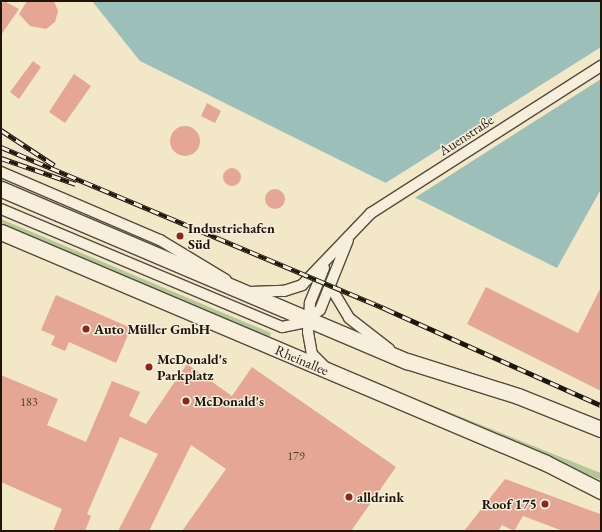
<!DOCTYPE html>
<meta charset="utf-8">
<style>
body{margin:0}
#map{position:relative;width:602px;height:532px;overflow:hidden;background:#f2e7c7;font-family:"EB Garamond",serif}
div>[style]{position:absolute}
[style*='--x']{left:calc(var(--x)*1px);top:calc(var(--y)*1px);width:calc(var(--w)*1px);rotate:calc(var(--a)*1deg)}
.green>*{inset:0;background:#b5c799}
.water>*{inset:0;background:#9cbfba}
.pier>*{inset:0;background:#f2e7c7}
.building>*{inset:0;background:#e5a794}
.round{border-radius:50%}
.roads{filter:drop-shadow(1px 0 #544a3a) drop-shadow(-1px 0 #544a3a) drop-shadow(0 1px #544a3a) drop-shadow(0 -1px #544a3a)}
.minor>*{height:10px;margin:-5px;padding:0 5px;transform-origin:5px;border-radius:5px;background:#f7efdb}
.secondary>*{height:15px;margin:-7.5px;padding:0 7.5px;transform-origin:7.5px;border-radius:7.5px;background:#f7efdb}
.rail>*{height:4.5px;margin-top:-2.25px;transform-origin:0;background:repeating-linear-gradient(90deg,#f7efdb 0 9px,#1f150b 0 18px);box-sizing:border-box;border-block:1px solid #1f150b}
.dots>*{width:11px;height:11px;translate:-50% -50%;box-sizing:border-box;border:2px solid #f7efdb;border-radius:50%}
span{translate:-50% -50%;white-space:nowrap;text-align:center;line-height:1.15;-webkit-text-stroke:3px #f7efdb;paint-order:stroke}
.number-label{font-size:12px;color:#503a2d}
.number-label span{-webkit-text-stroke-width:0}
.street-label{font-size:14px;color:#1f150b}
.poi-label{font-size:14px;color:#1f150b;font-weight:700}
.left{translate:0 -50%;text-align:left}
.right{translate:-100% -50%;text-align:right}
.frame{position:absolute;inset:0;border:2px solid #1f150b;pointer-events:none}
</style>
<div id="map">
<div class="green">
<div style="clip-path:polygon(1px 219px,271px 333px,269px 338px,1px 224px)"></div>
<div style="clip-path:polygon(386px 391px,424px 402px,593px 470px,601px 473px,601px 480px)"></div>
</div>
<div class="water">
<div style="clip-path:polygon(92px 1px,601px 1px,601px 189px,557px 268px,140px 61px)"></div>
</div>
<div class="pier">
<div style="clip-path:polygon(601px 47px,601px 79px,413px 199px,384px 184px)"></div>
</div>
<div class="building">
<div style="clip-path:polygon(4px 1px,19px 9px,1px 35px,1px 6px)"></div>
<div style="clip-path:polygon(27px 1px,54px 1px,58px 11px,55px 22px,46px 29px,30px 26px,19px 14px)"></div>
<div style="clip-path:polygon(33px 61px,41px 67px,19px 99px,10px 92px)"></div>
<div style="clip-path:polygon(74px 74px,91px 86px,65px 123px,49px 112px)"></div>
<div style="clip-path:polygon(207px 103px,221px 111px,215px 123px,201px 116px)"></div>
<div class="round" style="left:170px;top:126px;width:30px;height:30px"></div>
<div class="round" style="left:223px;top:168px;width:18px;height:18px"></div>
<div class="round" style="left:265px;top:189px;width:20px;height:20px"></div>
<div style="clip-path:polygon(486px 287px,578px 333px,601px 287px,601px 391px,467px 324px)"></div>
<div style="clip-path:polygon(56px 295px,131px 328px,116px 363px,69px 342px,65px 351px,51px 345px,55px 336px,41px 330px)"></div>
<div style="clip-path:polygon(187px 364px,232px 396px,252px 367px,396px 467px,351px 531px,182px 531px,226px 469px,191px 445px,149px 531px,118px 531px,158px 454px,120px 437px,87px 514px,91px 516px,85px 531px,53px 531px,62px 509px,1px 482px,1px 375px,58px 399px,47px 425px,86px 442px,112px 381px,140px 392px,129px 416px,146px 424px)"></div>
<div style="clip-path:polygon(505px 479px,600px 514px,601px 531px,563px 531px,523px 516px,514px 531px,502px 525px,498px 531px,464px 531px)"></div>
</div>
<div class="roads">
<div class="minor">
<div style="--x:1;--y:172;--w:173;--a:23.2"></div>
<div style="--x:160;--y:240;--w:77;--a:31.2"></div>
<div style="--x:1;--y:209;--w:305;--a:22.8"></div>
<div style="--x:282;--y:327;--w:20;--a:-11"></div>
<div style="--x:302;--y:323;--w:22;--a:-36"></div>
<div style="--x:320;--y:310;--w:75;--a:-68.2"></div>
<div style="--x:324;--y:268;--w:38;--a:112"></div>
<div style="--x:310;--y:303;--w:29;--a:94"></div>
<div style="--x:308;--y:332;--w:22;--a:80"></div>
<div style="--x:312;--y:354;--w:17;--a:45"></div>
<div style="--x:330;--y:286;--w:37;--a:59"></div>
<div style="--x:349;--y:318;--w:51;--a:37.8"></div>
<div style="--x:250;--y:292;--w:34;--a:-2"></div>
<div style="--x:284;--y:291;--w:19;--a:-18"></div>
<div style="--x:302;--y:285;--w:100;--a:-46.2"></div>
<div style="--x:371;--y:213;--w:273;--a:-32.6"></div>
</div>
<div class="secondary">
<div style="--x:1;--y:189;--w:441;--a:23"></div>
<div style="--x:407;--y:361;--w:116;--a:17.5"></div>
<div style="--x:518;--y:396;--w:89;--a:21.7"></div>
<div style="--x:1;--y:232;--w:592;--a:22.97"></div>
<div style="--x:546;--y:463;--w:62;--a:27"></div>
</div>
</div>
<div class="rail">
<div style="--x:1;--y:130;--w:64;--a:33.4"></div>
<div style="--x:1;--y:147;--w:418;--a:22.8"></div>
<div style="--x:386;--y:309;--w:235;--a:24.1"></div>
<div style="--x:1;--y:158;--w:79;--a:19.1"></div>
</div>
<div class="dots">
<div style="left:180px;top:236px;background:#8f2418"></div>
<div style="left:86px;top:329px;background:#8f2418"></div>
<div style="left:149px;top:367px;background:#8f2418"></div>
<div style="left:186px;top:401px;background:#8f2418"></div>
<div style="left:349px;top:497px;background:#8f2418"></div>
<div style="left:545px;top:504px;background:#8f2418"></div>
</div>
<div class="number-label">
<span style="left:29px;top:403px">183</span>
<span style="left:296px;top:457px">179</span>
</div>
<div class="street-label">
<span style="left:466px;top:135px;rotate:-33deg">Auenstraße</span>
<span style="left:302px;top:360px;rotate:23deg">Rheinallee</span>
</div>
<div class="poi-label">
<span class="left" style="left:188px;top:236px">Industriehafen<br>Süd</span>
<span class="left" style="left:94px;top:329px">Auto Müller GmbH</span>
<span class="left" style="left:157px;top:367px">McDonald's<br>Parkplatz</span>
<span class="left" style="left:194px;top:401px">McDonald's</span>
<span class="left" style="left:357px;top:497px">alldrink</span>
<span class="right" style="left:537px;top:504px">Roof 175</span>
</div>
<div class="frame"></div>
</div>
